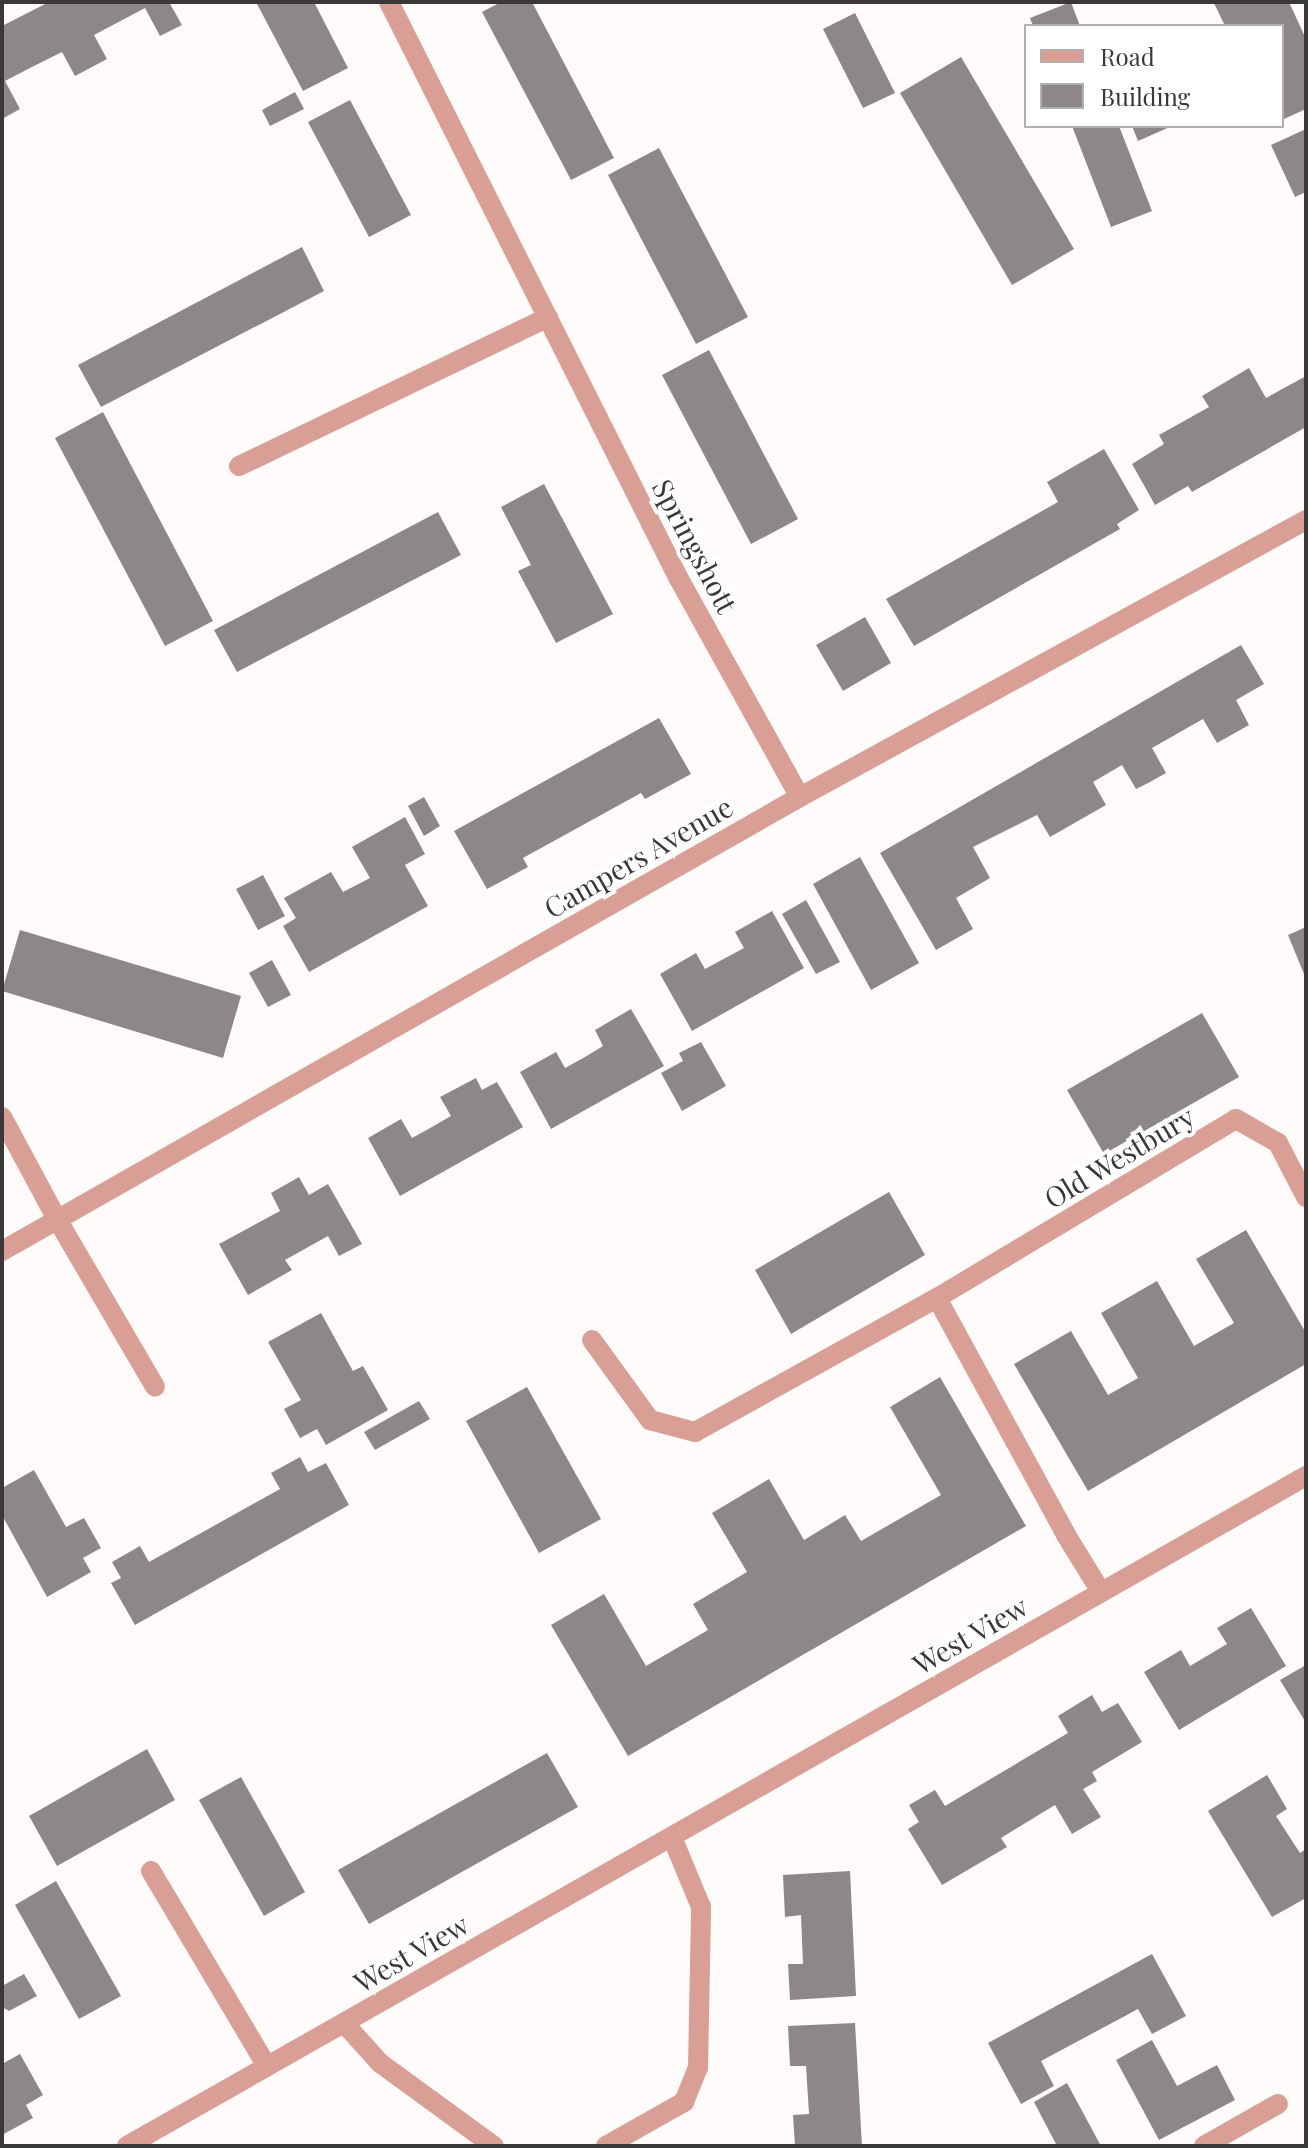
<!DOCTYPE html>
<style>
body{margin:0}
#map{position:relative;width:1308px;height:2148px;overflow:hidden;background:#fffbfa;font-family:"Playfair Display",serif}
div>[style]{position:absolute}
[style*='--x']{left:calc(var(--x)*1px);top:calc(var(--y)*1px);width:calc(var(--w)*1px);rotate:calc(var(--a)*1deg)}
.building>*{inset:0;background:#8c8887}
.lane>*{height:20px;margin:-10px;padding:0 10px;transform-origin:10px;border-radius:10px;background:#da9f94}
.street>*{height:20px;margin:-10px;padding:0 10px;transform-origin:10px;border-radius:10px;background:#da9f94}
span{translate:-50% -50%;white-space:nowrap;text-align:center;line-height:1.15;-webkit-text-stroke:8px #fff;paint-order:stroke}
.street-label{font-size:28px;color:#3b3938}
.frame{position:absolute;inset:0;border:4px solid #3b3938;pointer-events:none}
.legend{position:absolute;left:1024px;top:24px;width:260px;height:104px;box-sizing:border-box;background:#fff;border:2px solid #b1b0af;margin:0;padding:10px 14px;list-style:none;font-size:24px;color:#3b3938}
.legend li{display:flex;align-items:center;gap:16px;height:40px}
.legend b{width:40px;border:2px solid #b1b0af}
</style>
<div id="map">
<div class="building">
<div style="clip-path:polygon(49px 2px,169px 2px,182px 25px,160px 36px,145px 8px,94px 35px,107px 59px,75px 76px,62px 52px,30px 68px,5px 81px,20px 109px,2px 119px,2px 26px)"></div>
<div style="clip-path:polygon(256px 2px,314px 2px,348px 68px,303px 91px)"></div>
<div style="clip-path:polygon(501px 2px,532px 2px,614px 158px,571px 180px,482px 12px)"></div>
<div style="clip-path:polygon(1071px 2px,1080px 26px,1033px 26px,1030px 18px)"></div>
<div style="clip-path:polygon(1289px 2px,1306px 39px,1306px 109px,1284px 119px,1282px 26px,1225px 26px,1214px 3px)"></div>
<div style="clip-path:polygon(855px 13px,895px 93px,863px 108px,823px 29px)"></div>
<div style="clip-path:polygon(961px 57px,1074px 249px,1012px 285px,900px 93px)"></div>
<div style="clip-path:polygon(295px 92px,304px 109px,270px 126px,262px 110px)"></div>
<div style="clip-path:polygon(350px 100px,411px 215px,369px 237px,308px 122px)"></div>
<div style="clip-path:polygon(1072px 126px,1119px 126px,1152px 211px,1111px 227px)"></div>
<div style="clip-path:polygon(1132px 126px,1172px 126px,1138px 141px)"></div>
<div style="clip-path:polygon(1306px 129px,1306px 192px,1295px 197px,1271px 145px)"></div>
<div style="clip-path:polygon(659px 148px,748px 317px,696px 344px,608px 175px)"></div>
<div style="clip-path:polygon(302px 247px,324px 291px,101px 407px,78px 365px)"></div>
<div style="clip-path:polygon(709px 350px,798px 519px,751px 544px,662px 375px)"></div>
<div style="clip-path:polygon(1249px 368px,1266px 398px,1306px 376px,1306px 427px,1192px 492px,1188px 486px,1155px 505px,1132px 464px,1164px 444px,1159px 435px,1209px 407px,1202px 396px)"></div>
<div style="clip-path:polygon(103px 412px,213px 621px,165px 646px,55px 438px)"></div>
<div style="clip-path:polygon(1104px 449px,1139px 510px,1117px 524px,1120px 529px,914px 646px,886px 599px,1058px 502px,1047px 482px)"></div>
<div style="clip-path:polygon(544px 484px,613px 614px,556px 643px,518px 571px,531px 565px,501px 507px)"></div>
<div style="clip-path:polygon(438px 512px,461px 555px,237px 672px,214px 630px)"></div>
<div style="clip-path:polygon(865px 617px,891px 663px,843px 691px,816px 645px)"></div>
<div style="clip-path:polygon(1241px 645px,1264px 684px,1236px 700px,1249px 725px,1217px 743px,1203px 719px,1152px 748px,1166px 773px,1150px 782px,1136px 789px,1122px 765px,1093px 782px,1106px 805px,1050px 837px,1037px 815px,973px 847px,990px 878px,956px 898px,973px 929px,936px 950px,880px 853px)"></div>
<div style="clip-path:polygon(659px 718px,691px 774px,645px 799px,641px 793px,523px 858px,528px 867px,487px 889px,454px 831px)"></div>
<div style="clip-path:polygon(424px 797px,440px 826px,424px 836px,408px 806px)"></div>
<div style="clip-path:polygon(405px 817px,425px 854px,405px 865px,428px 906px,309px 972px,283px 926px,296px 918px,284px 898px,331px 872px,343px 892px,370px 878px,352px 847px)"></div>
<div style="clip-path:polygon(860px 857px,919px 963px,871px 990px,813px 884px)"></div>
<div style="clip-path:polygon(263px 875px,285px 916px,258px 930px,236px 889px)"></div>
<div style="clip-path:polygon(806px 900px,840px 962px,816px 974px,782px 914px)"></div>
<div style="clip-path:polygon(772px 911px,804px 968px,692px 1031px,660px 974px,696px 953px,705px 969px,744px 948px,735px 932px)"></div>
<div style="clip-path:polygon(1306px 927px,1306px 979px,1288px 935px)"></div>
<div style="clip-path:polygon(20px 930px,241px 996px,223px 1058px,2px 991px)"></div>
<div style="clip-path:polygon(272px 960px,291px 995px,268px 1007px,249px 973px)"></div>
<div style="clip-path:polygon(631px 1009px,664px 1066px,551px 1129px,520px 1072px,556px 1052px,565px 1068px,585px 1057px,603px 1046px,595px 1030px)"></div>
<div style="clip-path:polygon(1202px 1013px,1239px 1077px,1104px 1154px,1067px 1090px)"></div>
<div style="clip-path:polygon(701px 1042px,726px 1086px,682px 1111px,661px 1073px,683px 1061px,679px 1053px)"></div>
<div style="clip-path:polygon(476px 1078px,482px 1090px,497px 1082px,523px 1127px,400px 1196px,368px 1138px,401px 1119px,412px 1138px,432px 1127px,451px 1116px,440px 1097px)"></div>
<div style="clip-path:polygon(299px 1177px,309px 1195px,328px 1184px,362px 1244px,339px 1256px,328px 1236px,285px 1260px,292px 1270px,248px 1295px,219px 1244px,280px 1211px,271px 1193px)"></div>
<div style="clip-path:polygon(889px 1192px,925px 1255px,791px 1334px,755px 1270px)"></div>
<div style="clip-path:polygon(1246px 1230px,1306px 1333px,1306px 1364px,1088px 1491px,1014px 1364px,1071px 1331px,1108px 1395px,1138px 1378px,1101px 1313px,1157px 1281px,1194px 1346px,1234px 1323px,1196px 1259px)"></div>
<div style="clip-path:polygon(321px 1313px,353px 1371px,363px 1366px,388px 1410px,326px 1445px,317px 1429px,300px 1438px,284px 1409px,301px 1400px,268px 1342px)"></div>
<div style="clip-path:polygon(940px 1377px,1026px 1526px,628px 1756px,551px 1625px,604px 1594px,646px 1666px,708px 1630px,693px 1604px,747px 1572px,712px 1513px,769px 1479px,804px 1540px,845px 1515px,861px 1541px,941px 1495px,890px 1407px)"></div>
<div style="clip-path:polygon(527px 1387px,601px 1519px,539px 1553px,466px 1421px)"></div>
<div style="clip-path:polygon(419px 1401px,430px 1419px,375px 1450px,364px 1432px)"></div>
<div style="clip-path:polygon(300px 1457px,308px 1472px,326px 1463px,349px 1505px,135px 1625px,111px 1583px,121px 1578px,112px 1562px,140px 1546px,149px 1562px,280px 1489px,271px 1473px)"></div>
<div style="clip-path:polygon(34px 1470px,66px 1527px,84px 1518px,101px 1548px,83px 1558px,91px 1572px,47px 1597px,2px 1515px,2px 1488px)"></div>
<div style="clip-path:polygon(1251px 1608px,1286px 1666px,1179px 1730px,1144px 1672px,1181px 1650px,1190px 1666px,1227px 1644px,1217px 1628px)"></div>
<div style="clip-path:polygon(1306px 1665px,1306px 1723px,1280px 1680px)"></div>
<div style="clip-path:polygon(1092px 1695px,1102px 1712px,1118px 1703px,1142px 1742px,1092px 1772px,1097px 1781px,1083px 1789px,1101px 1817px,1072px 1834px,1055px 1805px,1001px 1838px,1007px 1847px,942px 1885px,908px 1829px,919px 1822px,909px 1805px,935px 1790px,945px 1806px,1068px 1733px,1058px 1716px)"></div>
<div style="clip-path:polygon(147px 1749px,175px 1800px,57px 1866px,29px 1816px)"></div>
<div style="clip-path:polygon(547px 1753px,578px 1807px,369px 1924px,338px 1870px)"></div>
<div style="clip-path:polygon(1267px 1775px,1287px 1809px,1276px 1816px,1300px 1853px,1306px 1849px,1306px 1898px,1272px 1917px,1208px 1811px)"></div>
<div style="clip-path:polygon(241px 1777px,305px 1892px,264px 1916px,199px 1800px)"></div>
<div style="clip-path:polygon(850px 1871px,856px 1996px,790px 2000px,788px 1964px,803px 1964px,801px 1915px,785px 1917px,783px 1875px)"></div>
<div style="clip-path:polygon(56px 1881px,121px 1996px,79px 2019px,15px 1905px)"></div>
<div style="clip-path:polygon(1152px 1954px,1186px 2016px,1152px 2034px,1138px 2009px,1041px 2061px,1054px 2086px,1021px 2104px,988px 2043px)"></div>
<div style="clip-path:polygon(24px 1974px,37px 1996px,9px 2011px,2px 2007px,2px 1986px)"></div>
<div style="clip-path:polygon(855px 2023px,862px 2146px,795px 2146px,793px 2115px,809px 2114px,806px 2066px,790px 2066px,788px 2026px)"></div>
<div style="clip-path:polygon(1152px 2040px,1177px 2086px,1217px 2065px,1235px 2100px,1159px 2140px,1116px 2060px)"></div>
<div style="clip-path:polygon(20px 2054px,43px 2095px,26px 2105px,33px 2118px,2px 2135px,2px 2064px)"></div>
<div style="clip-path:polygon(1067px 2083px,1101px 2146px,1057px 2146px,1034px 2102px)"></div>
</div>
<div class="lane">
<div style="--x:57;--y:1219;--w:194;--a:59.7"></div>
<div style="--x:1204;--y:2146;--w:85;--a:-29.6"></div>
</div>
<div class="street">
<div style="--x:389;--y:2;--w:646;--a:63.32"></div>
<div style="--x:679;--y:579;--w:249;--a:61"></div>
<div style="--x:239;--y:466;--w:343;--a:-25.7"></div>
<div style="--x:2;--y:1117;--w:116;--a:61.7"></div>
<div style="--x:2;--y:1251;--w:918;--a:-29.64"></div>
<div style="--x:800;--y:797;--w:577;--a:-28.7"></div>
<div style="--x:937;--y:1298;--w:270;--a:61.4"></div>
<div style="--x:1066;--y:1535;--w:67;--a:58.4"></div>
<div style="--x:592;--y:1340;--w:99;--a:54.1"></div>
<div style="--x:650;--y:1420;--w:47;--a:14.9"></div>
<div style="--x:695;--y:1432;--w:277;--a:-29"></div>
<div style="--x:937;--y:1298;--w:348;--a:-30.9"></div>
<div style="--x:1236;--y:1119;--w:48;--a:29.7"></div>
<div style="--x:1278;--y:1143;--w:61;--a:62.6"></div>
<div style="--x:151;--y:1871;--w:227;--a:59.3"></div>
<div style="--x:344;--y:2023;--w:54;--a:48"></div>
<div style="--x:380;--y:2063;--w:141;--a:36.1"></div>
<div style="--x:127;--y:2146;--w:1356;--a:-29.61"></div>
<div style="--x:606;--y:2146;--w:90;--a:-29.4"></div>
<div style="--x:684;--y:2102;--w:37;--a:-68"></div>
<div style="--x:698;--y:2068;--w:161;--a:-88.9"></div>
<div style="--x:701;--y:1907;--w:76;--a:-112.5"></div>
</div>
<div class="street-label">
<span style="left:695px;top:546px;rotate:62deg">Springshott</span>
<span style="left:638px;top:857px;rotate:-30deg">Campers Avenue</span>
<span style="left:1119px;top:1157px;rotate:-31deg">Old Westbury</span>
<span style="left:970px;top:1635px;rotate:-30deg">West View</span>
<span style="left:411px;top:1953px;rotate:-30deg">West View</span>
</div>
<div class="frame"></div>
<ul class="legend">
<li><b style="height:10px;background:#da9f94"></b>Road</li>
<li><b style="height:22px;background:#8c8887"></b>Building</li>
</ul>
</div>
